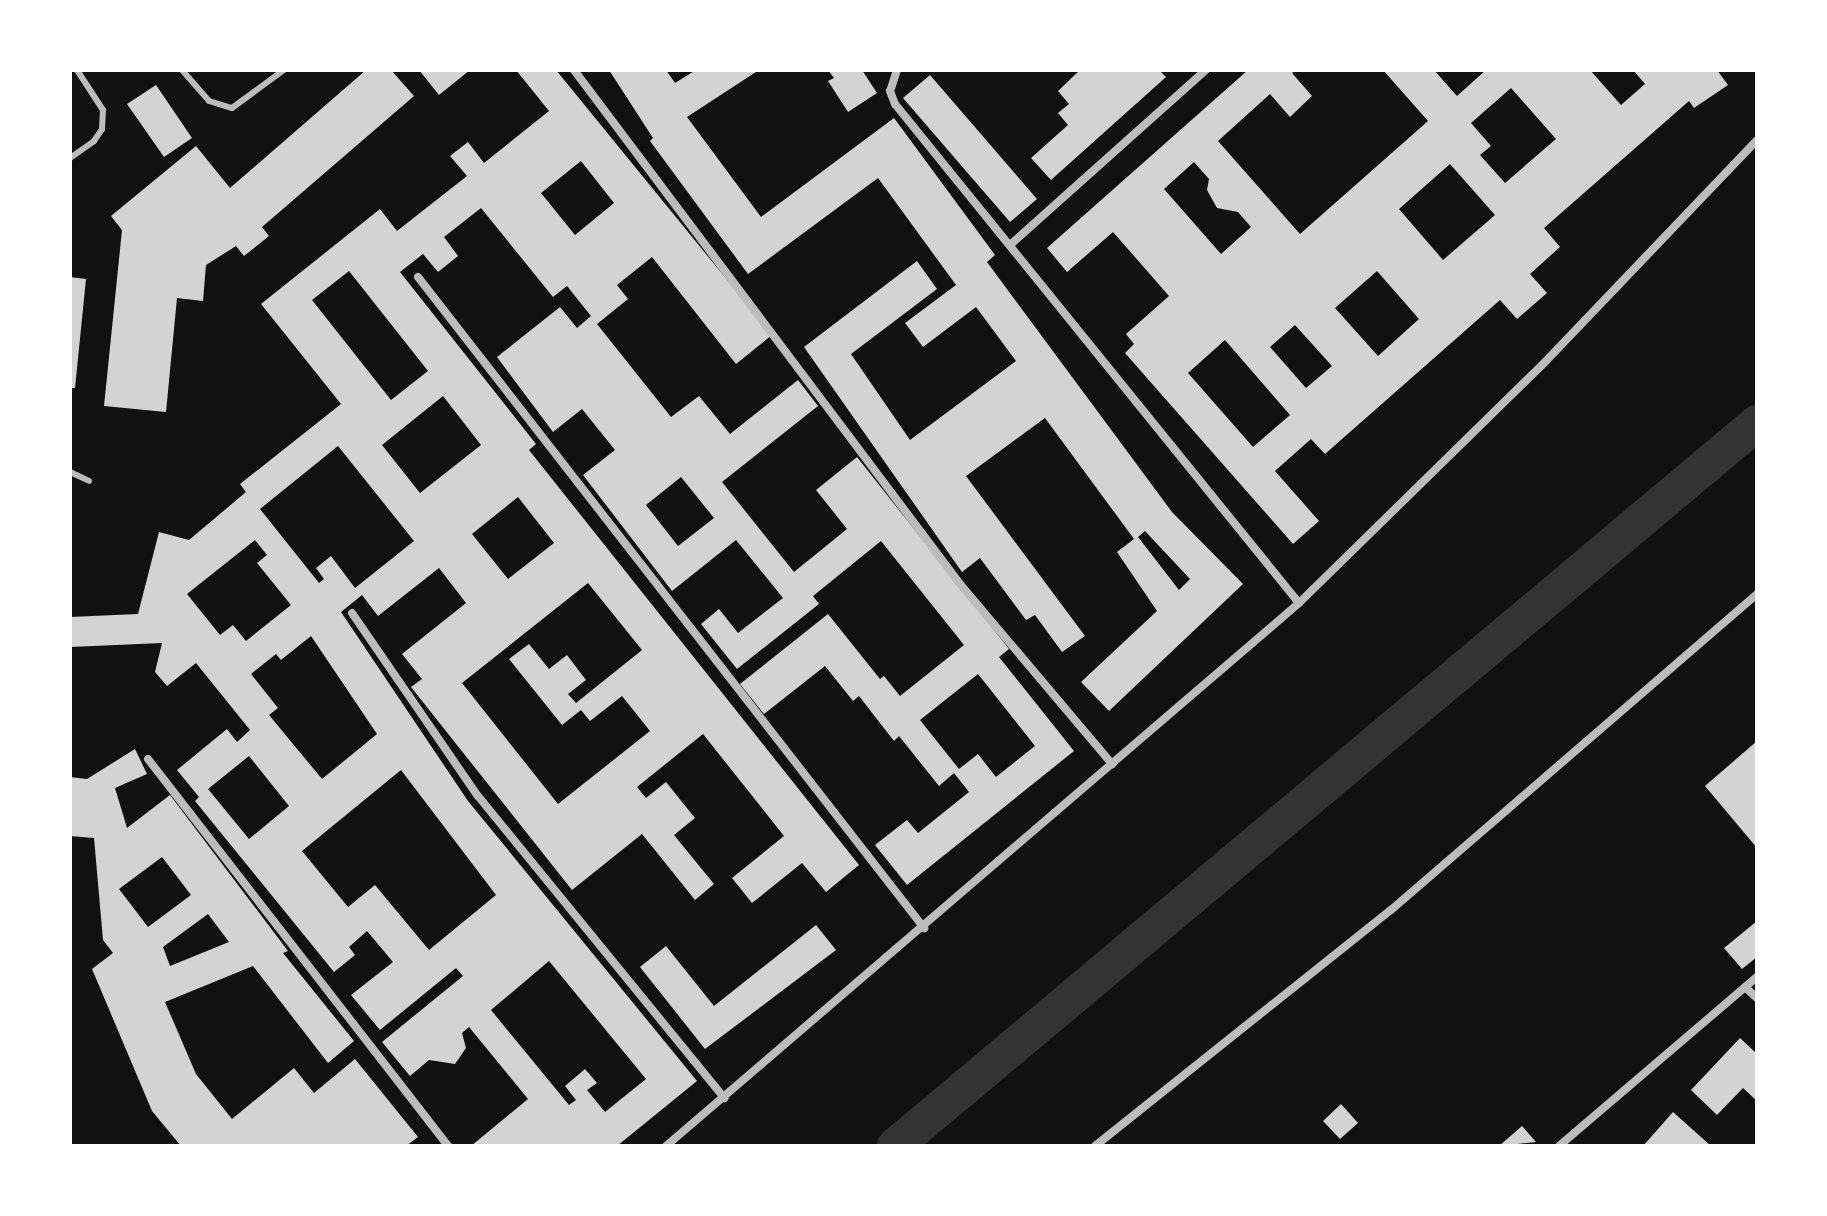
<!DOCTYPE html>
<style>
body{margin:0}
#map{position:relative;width:1827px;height:1216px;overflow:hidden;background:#111;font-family:"Asap Condensed",sans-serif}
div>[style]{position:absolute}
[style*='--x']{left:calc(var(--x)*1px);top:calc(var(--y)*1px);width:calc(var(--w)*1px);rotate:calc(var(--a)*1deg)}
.canal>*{height:36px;margin:-18px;padding:0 18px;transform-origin:18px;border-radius:18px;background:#333}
.building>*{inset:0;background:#d3d3d3}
.service>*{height:6px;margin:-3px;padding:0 3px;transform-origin:3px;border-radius:3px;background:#bcbcbc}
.minor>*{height:8px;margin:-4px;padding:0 4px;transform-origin:4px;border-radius:4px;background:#bcbcbc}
span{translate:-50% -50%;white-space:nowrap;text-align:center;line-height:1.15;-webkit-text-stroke:8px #fff;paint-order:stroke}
.frame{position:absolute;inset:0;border:72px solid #fff;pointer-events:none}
</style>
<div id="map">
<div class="canal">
<div style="--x:895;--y:1146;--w:1125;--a:-39.99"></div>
</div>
<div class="building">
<div style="clip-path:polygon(366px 70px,391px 70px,414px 96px,262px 227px,269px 236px,244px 256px,236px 246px,206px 265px,203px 301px,177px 298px,166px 412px,104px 406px,122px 230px,111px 216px,196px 146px,230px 188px)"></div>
<div style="clip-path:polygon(419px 70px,470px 70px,439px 95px)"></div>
<div style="clip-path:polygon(evenodd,516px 70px,556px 70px,772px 335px,736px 364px,652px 257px,617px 285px,628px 299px,597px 324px,671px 417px,699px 396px,730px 434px,798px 380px,818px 406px,722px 482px,794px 572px,847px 529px,816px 490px,857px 457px,1009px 649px,999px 657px,1074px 751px,907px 885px,875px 845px,907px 820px,918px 833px,969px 792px,954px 773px,939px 786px,899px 736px,894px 741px,859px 696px,853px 701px,825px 666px,764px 714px,740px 684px,828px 614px,880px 679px,884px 676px,900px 696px,964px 645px,881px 541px,813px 596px,819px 604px,737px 669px,701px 624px,719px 609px,738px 633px,783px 598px,736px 540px,672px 591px,583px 475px,615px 450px,582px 409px,553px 432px,497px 357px,560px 307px,577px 328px,591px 316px,567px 286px,553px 297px,481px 208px,444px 237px,458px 256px,438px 272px,423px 254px,400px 272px,536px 444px,529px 450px,859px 865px,826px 892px,802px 863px,752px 903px,732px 878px,784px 836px,703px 734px,637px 787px,646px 798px,666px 782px,695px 818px,674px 835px,714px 884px,695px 900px,642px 834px,572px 890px,411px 687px,422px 679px,402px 654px,466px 603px,439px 568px,378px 616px,362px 595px,341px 612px,468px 801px,697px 1081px,617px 1146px,471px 1146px,528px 1099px,469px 1027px,462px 1033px,466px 1048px,455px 1064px,429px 1060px,410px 1076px,382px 1042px,463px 976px,456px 968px,380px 1030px,351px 995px,393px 962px,367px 931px,349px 947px,355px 955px,334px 972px,195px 801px,199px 797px,177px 770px,227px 729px,237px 742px,250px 730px,196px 663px,167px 686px,155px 672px,162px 643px,70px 647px,70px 617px,138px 614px,159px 532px,189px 540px,246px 492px,240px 484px,341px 404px,261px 304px,380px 209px,397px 231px,467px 176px,450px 156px,468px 142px,484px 163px,549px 111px,516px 70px,581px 161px,614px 203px,575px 235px,541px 193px,581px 161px,516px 70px,349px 271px,428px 371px,391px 400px,312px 300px,349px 271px,516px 70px,443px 396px,481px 445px,420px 493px,382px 445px,443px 396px,516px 70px,338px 446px,414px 541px,355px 588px,331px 556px,316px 568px,324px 579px,319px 583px,260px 509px,338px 446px,516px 70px,681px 477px,714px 518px,678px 546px,646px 505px,681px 477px,516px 70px,518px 497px,554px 543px,508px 579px,472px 534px,518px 497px,516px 70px,255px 540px,267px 555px,257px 563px,291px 605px,246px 641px,233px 625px,220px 635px,187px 594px,255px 540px,516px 70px,588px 583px,642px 650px,576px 703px,568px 694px,586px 680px,567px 655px,549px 669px,529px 644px,509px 659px,562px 725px,581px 710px,590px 721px,622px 696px,650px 731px,558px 804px,462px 683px,588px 583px,516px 70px,311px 636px,377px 734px,322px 779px,269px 715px,278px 708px,251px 674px,276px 654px,281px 660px,311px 636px,516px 70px,978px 674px,1035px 746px,996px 777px,978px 754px,959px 769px,920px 720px,978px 674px,516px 70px,249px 756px,289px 806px,249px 839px,208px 789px,249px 756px,516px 70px,401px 770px,496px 895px,429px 950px,375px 885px,348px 907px,302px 851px,401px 770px,516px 70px,549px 961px,646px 1079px,605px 1112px,587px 1090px,597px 1083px,585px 1069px,565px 1086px,576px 1100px,569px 1105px,491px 1010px,549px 961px)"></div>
<div style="clip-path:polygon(evenodd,609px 70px,666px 70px,675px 83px,696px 70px,759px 70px,687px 117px,761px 217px,894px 118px,995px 255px,987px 262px,1172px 512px,1243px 584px,1109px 711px,1081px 682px,1157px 611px,1117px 552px,1134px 539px,1045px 418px,966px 476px,1085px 636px,1062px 652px,1035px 615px,1026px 620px,980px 558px,962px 572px,804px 347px,917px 261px,937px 289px,851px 354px,910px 440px,1016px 361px,976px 307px,923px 347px,905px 323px,956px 285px,878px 178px,748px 274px,650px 141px,653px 138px,609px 70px,1145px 531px,1190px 579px,1179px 590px,1138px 537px,1145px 531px)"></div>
<div style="clip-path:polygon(828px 70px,862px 70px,877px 93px,848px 112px,828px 81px,834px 78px)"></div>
<div style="clip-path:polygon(1080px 70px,1159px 70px,1166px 77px,1051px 180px,1031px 158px,1068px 125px,1058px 113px,1069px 104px,1058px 91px)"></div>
<div style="clip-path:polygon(evenodd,1248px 70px,1295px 70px,1292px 73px,1312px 96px,1290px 117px,1270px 94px,1218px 141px,1300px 234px,1428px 121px,1383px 70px,1434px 70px,1457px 96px,1486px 70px,1590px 70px,1621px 105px,1645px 84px,1633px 70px,1717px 70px,1728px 85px,1694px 108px,1689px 101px,1544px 228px,1560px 247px,1530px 274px,1547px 293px,1517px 319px,1500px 300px,1325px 454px,1311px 439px,1275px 471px,1319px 521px,1293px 544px,1125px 353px,1134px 344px,1126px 334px,1169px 296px,1113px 232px,1067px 272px,1047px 248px,1248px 70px,1511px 88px,1556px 139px,1505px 183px,1480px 155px,1491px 146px,1471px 123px,1511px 88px,1248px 70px,1194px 162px,1209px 179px,1207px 190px,1217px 208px,1238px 212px,1251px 227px,1221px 254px,1164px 189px,1194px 162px,1248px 70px,1450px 164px,1495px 215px,1443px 260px,1399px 209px,1450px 164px,1248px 70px,1377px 271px,1419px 319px,1378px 356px,1335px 308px,1377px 271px,1248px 70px,1295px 325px,1332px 366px,1306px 388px,1270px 347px,1295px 325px,1248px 70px,1225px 340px,1290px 415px,1253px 447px,1188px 373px,1225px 340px)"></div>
<div style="clip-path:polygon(930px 75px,1037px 199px,1010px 222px,903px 98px)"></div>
<div style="clip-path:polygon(156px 85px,192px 138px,164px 157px,127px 104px)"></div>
<div style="clip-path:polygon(70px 277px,86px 279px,75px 388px,70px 388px)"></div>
<div style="clip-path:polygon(1757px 741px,1757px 848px,1705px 786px)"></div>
<div style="clip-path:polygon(evenodd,135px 749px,147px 774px,115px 788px,127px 828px,170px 795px,288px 951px,283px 953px,354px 1041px,328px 1063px,253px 966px,165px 1002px,196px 1074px,232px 1119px,294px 1068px,314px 1093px,355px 1059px,418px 1137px,406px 1146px,181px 1146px,152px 1111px,92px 969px,113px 953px,103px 940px,94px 838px,70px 836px,70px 777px,87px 779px,135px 749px,162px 857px,191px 895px,148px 927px,119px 889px,162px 857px,135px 749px,208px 914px,229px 942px,170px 966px,163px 947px,208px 914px)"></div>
<div style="clip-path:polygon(1757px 921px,1757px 957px,1742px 969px,1724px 948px)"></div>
<div style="clip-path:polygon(816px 925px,836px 950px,705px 1049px,640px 967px,666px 946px,714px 1006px)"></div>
<div style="clip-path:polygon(1740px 1038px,1757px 1054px,1757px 1101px,1743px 1088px,1717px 1115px,1691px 1090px)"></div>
<div style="clip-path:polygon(1341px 1104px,1358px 1123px,1340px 1139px,1323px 1121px)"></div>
<div style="clip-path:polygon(1673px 1112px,1711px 1146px,1643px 1146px)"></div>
<div style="clip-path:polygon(1522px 1126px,1536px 1142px,1499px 1146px)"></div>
</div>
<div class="service">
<div style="--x:182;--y:70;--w:41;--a:48.9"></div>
<div style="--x:209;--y:101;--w:24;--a:17"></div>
<div style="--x:232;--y:108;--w:64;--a:-36.2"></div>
<div style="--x:70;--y:158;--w:29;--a:-35"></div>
<div style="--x:94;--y:141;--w:14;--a:-56"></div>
<div style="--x:102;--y:129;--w:19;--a:-87"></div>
<div style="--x:103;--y:110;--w:48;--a:-123"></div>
<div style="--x:70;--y:472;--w:21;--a:25"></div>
</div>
<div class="minor">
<div style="--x:574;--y:70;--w:643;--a:53.09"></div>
<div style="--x:960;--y:584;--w:236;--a:49.8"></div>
<div style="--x:897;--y:70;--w:22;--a:108"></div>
<div style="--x:890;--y:91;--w:14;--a:69"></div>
<div style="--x:895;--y:104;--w:642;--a:51.01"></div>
<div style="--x:1010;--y:245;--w:263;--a:-41.8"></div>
<div style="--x:418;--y:277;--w:825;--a:52.14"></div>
<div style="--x:352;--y:613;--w:222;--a:55.5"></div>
<div style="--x:478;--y:796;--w:390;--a:50.8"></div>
<div style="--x:148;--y:759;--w:490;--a:52.2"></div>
<div style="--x:1745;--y:987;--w:16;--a:43"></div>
<div style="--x:666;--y:1146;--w:834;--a:-40.62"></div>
<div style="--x:1299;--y:603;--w:344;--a:-44.4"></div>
<div style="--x:1545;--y:362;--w:307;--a:-46.3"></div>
<div style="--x:1095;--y:1146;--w:379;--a:-38.6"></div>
<div style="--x:1391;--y:910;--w:484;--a:-40.8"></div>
<div style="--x:1559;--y:1146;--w:260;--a:-40.5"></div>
</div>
<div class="frame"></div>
</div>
